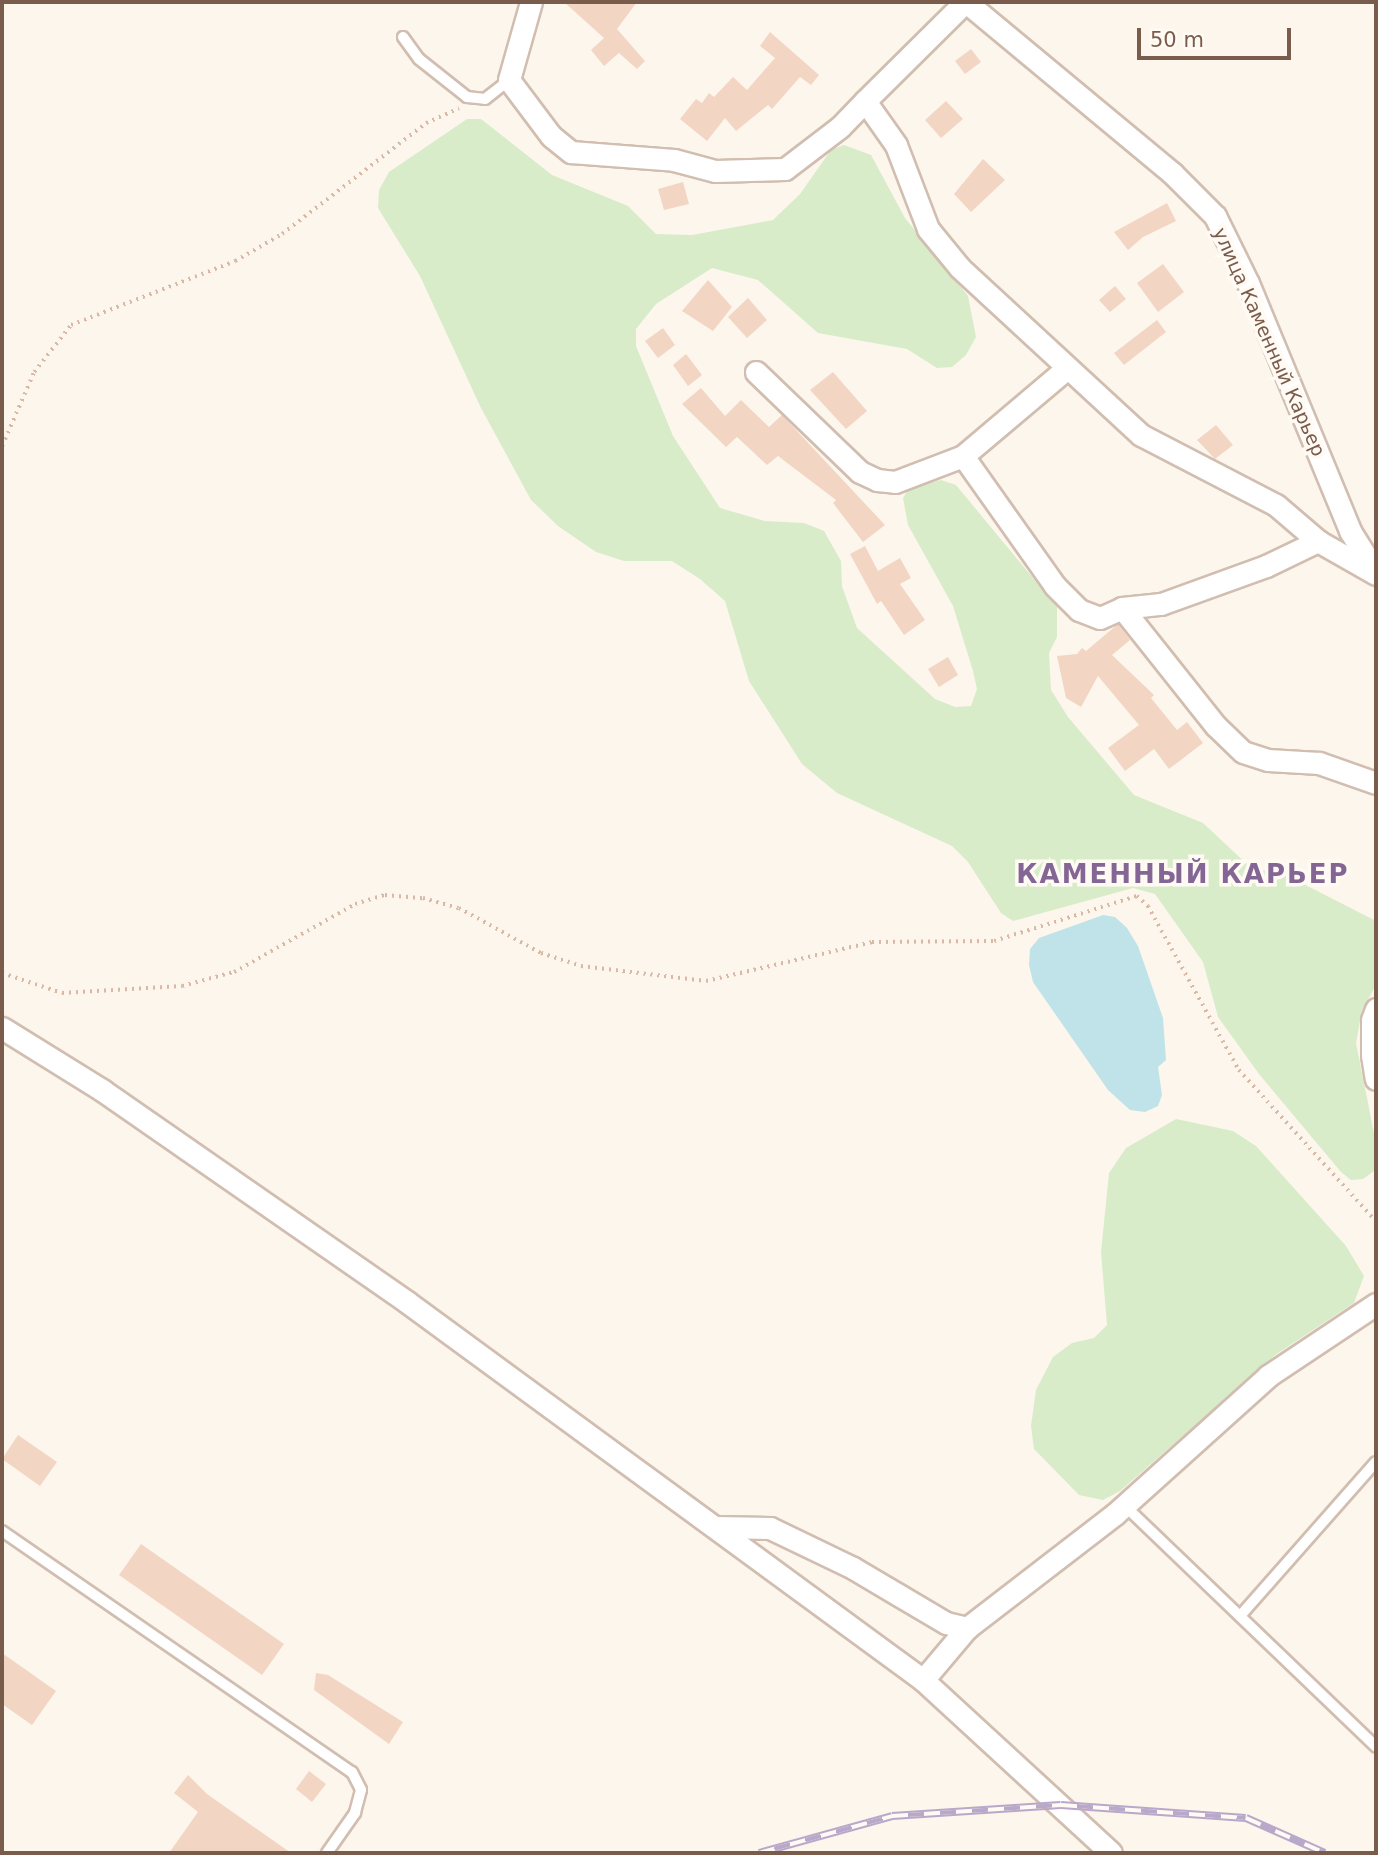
<!DOCTYPE html>
<meta charset="utf-8">
<style>
body{margin:0}
#map{position:relative;width:1378px;height:1855px;overflow:hidden;background:#fdf6ec;font-family:"DejaVu Sans",sans-serif}
div>[style]{position:absolute}
[style*='--x']{left:calc(var(--x)*1px);top:calc(var(--y)*1px);width:calc(var(--w)*1px);rotate:calc(var(--a)*1deg)}
.green>*{inset:0;background:#d8ecc9}
.water>*{inset:0;background:#bfe3e8}
.building>*{inset:0;background:#f3d5c3}
.path>*{height:3.5px;margin-top:-1.75px;transform-origin:0;background:repeating-linear-gradient(90deg,#d9b8a5 0 2px,transparent 0 7px)}
.roads{filter:drop-shadow(2px 0 #d1beb0) drop-shadow(-2px 0 #d1beb0) drop-shadow(0 2px #d1beb0) drop-shadow(0 -2px #d1beb0)}
.lane>*{height:10px;margin:-5px;padding:0 5px;transform-origin:5px;border-radius:5px;background:#fff}
.street>*{height:21px;margin:-10.5px;padding:0 10.5px;transform-origin:10.5px;border-radius:10.5px;background:#fff}
.rail>*{height:8px;margin-top:-4px;transform-origin:0;background:repeating-linear-gradient(90deg,#fffaf3 0 16px,#b9a8c9 0 32px);box-sizing:border-box;border-block:2px solid #b9a8c9}
span{translate:-50% -50%;white-space:nowrap;text-align:center;line-height:1.15;-webkit-text-stroke:7px #fffaf3;paint-order:stroke}
.street-label{font-size:19px;color:#7a5c4d}
.district-label{font-size:26px;color:#846695;font-weight:700;letter-spacing:2px}
.frame{position:absolute;inset:0;border:4px solid #7a5c4d;pointer-events:none}
.scale{position:absolute;left:1137px;top:28px;width:154px;height:32px;box-sizing:border-box;border:4px solid #7a5c4d;border-top:0;padding-left:9px;font-size:21px;line-height:24px;white-space:nowrap;color:#7a5c4d;-webkit-text-stroke:5px #fffaf3;paint-order:stroke}
</style>
<div id="map">
<div class="green">
<div style="clip-path:polygon(467px 119px,481px 119px,552px 175px,628px 206px,656px 234px,692px 235px,773px 220px,800px 194px,831px 150px,844px 145px,871px 155px,905px 218px,968px 296px,976px 337px,966px 355px,952px 367px,937px 368px,907px 349px,818px 333px,758px 280px,712px 268px,656px 304px,636px 329px,636px 346px,673px 436px,720px 508px,765px 521px,804px 523px,824px 531px,841px 561px,842px 586px,857px 628px,935px 699px,955px 707px,971px 706px,977px 689px,973px 671px,953px 606px,908px 525px,903px 498px,909px 488px,941px 480px,956px 485px,1057px 607px,1057px 637px,1049px 653px,1051px 690px,1068px 717px,1134px 795px,1203px 823px,1250px 867px,1288px 876px,1376px 921px,1376px 985px,1362px 1010px,1356px 1043px,1376px 1143px,1374px 1171px,1363px 1179px,1351px 1180px,1341px 1172px,1259px 1074px,1218px 1017px,1203px 962px,1155px 894px,1133px 888px,1013px 921px,1001px 913px,968px 862px,952px 846px,837px 793px,802px 764px,749px 681px,725px 601px,700px 579px,672px 561px,624px 561px,596px 552px,558px 526px,531px 500px,481px 408px,420px 276px,378px 208px,379px 190px,389px 172px)"></div>
<div style="clip-path:polygon(1176px 1119px,1233px 1131px,1256px 1146px,1346px 1246px,1364px 1276px,1354px 1303px,1275px 1355px,1120px 1491px,1103px 1500px,1079px 1495px,1034px 1449px,1031px 1426px,1036px 1390px,1053px 1357px,1072px 1343px,1094px 1338px,1107px 1325px,1101px 1252px,1109px 1173px,1126px 1148px)"></div>
</div>
<div class="water">
<div style="clip-path:polygon(1103px 915px,1115px 917px,1127px 928px,1138px 946px,1163px 1018px,1166px 1060px,1158px 1067px,1162px 1095px,1158px 1106px,1145px 1112px,1130px 1110px,1108px 1090px,1033px 982px,1029px 965px,1030px 949px,1039px 938px)"></div>
</div>
<div class="building">
<div style="clip-path:polygon(564px 2px,637px 2px,617px 29px,645px 61px,637px 69px,619px 53px,604px 66px,591px 50px,604px 38px)"></div>
<div style="clip-path:polygon(770px 32px,819px 75px,811px 85px,800px 77px,772px 109px,768px 105px,736px 131px,725px 118px,707px 141px,680px 119px,696px 99px,702px 103px,709px 93px,714px 97px,733px 77px,747px 90px,775px 58px,760px 46px)"></div>
<div style="clip-path:polygon(971px 49px,981px 62px,965px 74px,955px 61px)"></div>
<div style="clip-path:polygon(946px 101px,963px 119px,941px 138px,925px 120px)"></div>
<div style="clip-path:polygon(983px 159px,1005px 180px,971px 212px,954px 194px)"></div>
<div style="clip-path:polygon(683px 182px,689px 204px,664px 210px,658px 189px)"></div>
<div style="clip-path:polygon(1167px 203px,1176px 221px,1143px 237px,1128px 250px,1114px 232px)"></div>
<div style="clip-path:polygon(1163px 264px,1184px 292px,1158px 312px,1137px 283px)"></div>
<div style="clip-path:polygon(708px 280px,732px 307px,713px 331px,682px 311px)"></div>
<div style="clip-path:polygon(1115px 286px,1126px 299px,1110px 312px,1099px 300px)"></div>
<div style="clip-path:polygon(748px 298px,767px 320px,747px 338px,728px 317px)"></div>
<div style="clip-path:polygon(1157px 320px,1166px 332px,1124px 365px,1114px 353px)"></div>
<div style="clip-path:polygon(663px 328px,675px 345px,658px 358px,645px 341px)"></div>
<div style="clip-path:polygon(686px 354px,702px 375px,688px 386px,673px 365px)"></div>
<div style="clip-path:polygon(833px 372px,867px 411px,846px 429px,810px 390px)"></div>
<div style="clip-path:polygon(701px 388px,725px 416px,741px 400px,769px 427px,782px 415px,885px 525px,863px 542px,833px 503px,836px 500px,778px 456px,767px 465px,737px 437px,726px 447px,682px 404px)"></div>
<div style="clip-path:polygon(1216px 425px,1233px 445px,1215px 459px,1197px 440px)"></div>
<div style="clip-path:polygon(865px 546px,878px 571px,900px 558px,911px 578px,900px 584px,925px 620px,904px 635px,881px 601px,877px 604px,850px 554px)"></div>
<div style="clip-path:polygon(1118px 624px,1130px 640px,1112px 655px,1154px 695px,1151px 698px,1177px 730px,1187px 722px,1203px 743px,1169px 769px,1154px 749px,1125px 771px,1108px 748px,1139px 725px,1098px 676px,1081px 707px,1066px 698px,1057px 656px,1077px 654px,1082px 648px,1086px 651px)"></div>
<div style="clip-path:polygon(948px 657px,958px 675px,939px 687px,928px 669px)"></div>
<div style="clip-path:polygon(18px 1435px,57px 1462px,40px 1486px,2px 1459px)"></div>
<div style="clip-path:polygon(141px 1544px,284px 1644px,262px 1675px,119px 1575px)"></div>
<div style="clip-path:polygon(2px 1653px,56px 1691px,32px 1725px,2px 1704px)"></div>
<div style="clip-path:polygon(316px 1673px,328px 1675px,403px 1722px,389px 1744px,314px 1690px)"></div>
<div style="clip-path:polygon(309px 1771px,326px 1784px,312px 1802px,296px 1789px)"></div>
<div style="clip-path:polygon(188px 1775px,207px 1794px,291px 1853px,169px 1853px,198px 1812px,174px 1793px)"></div>
</div>
<div class="path">
<div style="--x:2;--y:446;--w:81;--a:-66.6"></div>
<div style="--x:34;--y:372;--w:60;--a:-51.8"></div>
<div style="--x:71;--y:325;--w:176;--a:-21.3"></div>
<div style="--x:235;--y:261;--w:54;--a:-29.9"></div>
<div style="--x:282;--y:234;--w:182;--a:-37.6"></div>
<div style="--x:426;--y:123;--w:36;--a:-24"></div>
<div style="--x:2;--y:973;--w:63;--a:18.4"></div>
<div style="--x:62;--y:993;--w:120;--a:-3.3"></div>
<div style="--x:182;--y:986;--w:54;--a:-15.1"></div>
<div style="--x:234;--y:972;--w:139;--a:-29.3"></div>
<div style="--x:355;--y:904;--w:31;--a:-17"></div>
<div style="--x:385;--y:895;--w:38;--a:5"></div>
<div style="--x:423;--y:898;--w:37;--a:16"></div>
<div style="--x:459;--y:908;--w:94;--a:28.8"></div>
<div style="--x:541;--y:953;--w:42;--a:18"></div>
<div style="--x:581;--y:966;--w:126;--a:6.8"></div>
<div style="--x:706;--y:981;--w:171;--a:-13.2"></div>
<div style="--x:872;--y:942;--w:122;--a:-0.5"></div>
<div style="--x:994;--y:941;--w:150;--a:-17.5"></div>
<div style="--x:1137;--y:896;--w:15;--a:42"></div>
<div style="--x:1148;--y:906;--w:188;--a:61"></div>
<div style="--x:1239;--y:1070;--w:204;--a:47.8"></div>
</div>
<div class="roads">
<div class="lane">
<div style="--x:403;--y:37;--w:27;--a:54"></div>
<div style="--x:419;--y:59;--w:61;--a:38.4"></div>
<div style="--x:467;--y:97;--w:18;--a:6"></div>
<div style="--x:485;--y:99;--w:31;--a:-38"></div>
<div style="--x:1125;--y:1506;--w:348;--a:43.8"></div>
<div style="--x:2;--y:1531;--w:425;--a:34.6"></div>
<div style="--x:352;--y:1772;--w:20;--a:63"></div>
<div style="--x:361;--y:1790;--w:24;--a:105"></div>
<div style="--x:355;--y:1813;--w:49;--a:125"></div>
<div style="--x:1240;--y:1616;--w:205;--a:-48.6"></div>
</div>
<div class="street">
<div style="--x:531;--y:2;--w:81;--a:105.8"></div>
<div style="--x:509;--y:80;--w:70;--a:53.1"></div>
<div style="--x:551;--y:136;--w:26;--a:39"></div>
<div style="--x:571;--y:152;--w:103;--a:4.4"></div>
<div style="--x:674;--y:160;--w:42;--a:15"></div>
<div style="--x:715;--y:171;--w:70;--a:-1.6"></div>
<div style="--x:785;--y:169;--w:69;--a:-37.4"></div>
<div style="--x:840;--y:127;--w:36;--a:-46"></div>
<div style="--x:965;--y:2;--w:141;--a:135.3"></div>
<div style="--x:865;--y:101;--w:54;--a:54.8"></div>
<div style="--x:896;--y:145;--w:90;--a:69.1"></div>
<div style="--x:928;--y:229;--w:50;--a:50.6"></div>
<div style="--x:960;--y:268;--w:246;--a:42.7"></div>
<div style="--x:1141;--y:435;--w:152;--a:27.4"></div>
<div style="--x:1276;--y:505;--w:55;--a:40.6"></div>
<div style="--x:1318;--y:541;--w:67;--a:29.6"></div>
<div style="--x:966;--y:2;--w:268;--a:39.7"></div>
<div style="--x:1172;--y:173;--w:61;--a:45"></div>
<div style="--x:1215;--y:216;--w:75;--a:63.8"></div>
<div style="--x:1248;--y:283;--w:268;--a:67.6"></div>
<div style="--x:1350;--y:531;--w:47;--a:58"></div>
<div style="--x:756;--y:372;--w:144;--a:43.9"></div>
<div style="--x:860;--y:472;--w:19;--a:25"></div>
<div style="--x:877;--y:480;--w:18;--a:6"></div>
<div style="--x:895;--y:482;--w:73;--a:-20.9"></div>
<div style="--x:963;--y:456;--w:135;--a:-40.2"></div>
<div style="--x:963;--y:456;--w:159;--a:54.7"></div>
<div style="--x:1055;--y:586;--w:34;--a:45"></div>
<div style="--x:1079;--y:610;--w:22;--a:21"></div>
<div style="--x:1100;--y:618;--w:24;--a:-24"></div>
<div style="--x:1122;--y:608;--w:39;--a:-6"></div>
<div style="--x:1161;--y:604;--w:112;--a:-19.9"></div>
<div style="--x:1266;--y:566;--w:58;--a:-25.7"></div>
<div style="--x:1122;--y:608;--w:151;--a:51.5"></div>
<div style="--x:1216;--y:726;--w:37;--a:44"></div>
<div style="--x:1243;--y:752;--w:26;--a:18"></div>
<div style="--x:1268;--y:760;--w:51;--a:3.4"></div>
<div style="--x:1319;--y:763;--w:60;--a:19.3"></div>
<div style="--x:1376;--y:1009;--w:12;--a:110"></div>
<div style="--x:1372;--y:1020;--w:35;--a:90"></div>
<div style="--x:1372;--y:1055;--w:24;--a:81"></div>
<div style="--x:2;--y:1028;--w:118;--a:31.8"></div>
<div style="--x:102;--y:1090;--w:371;--a:34.8"></div>
<div style="--x:407;--y:1302;--w:640;--a:36.22"></div>
<div style="--x:923;--y:1680;--w:255;--a:42.6"></div>
<div style="--x:715;--y:1527;--w:55;--a:1"></div>
<div style="--x:770;--y:1528;--w:92;--a:25.7"></div>
<div style="--x:853;--y:1568;--w:108;--a:30.6"></div>
<div style="--x:946;--y:1623;--w:22;--a:13"></div>
<div style="--x:923;--y:1680;--w:68;--a:-49.8"></div>
<div style="--x:967;--y:1628;--w:187;--a:-37.6"></div>
<div style="--x:1115;--y:1514;--w:206;--a:-42"></div>
<div style="--x:1268;--y:1376;--w:130;--a:-33.7"></div>
</div>
</div>
<div class="rail">
<div style="--x:759;--y:1853;--w:138;--a:-15.5"></div>
<div style="--x:892;--y:1816;--w:169;--a:-3.7"></div>
<div style="--x:1061;--y:1805;--w:185;--a:4"></div>
<div style="--x:1246;--y:1818;--w:86;--a:23.9"></div>
</div>
<div class="street-label">
<span style="left:1269px;top:342px;rotate:66deg">улица Каменный Карьер</span>
</div>
<div class="district-label">
<span style="left:1183px;top:875px">КАМЕННЫЙ КАРЬЕР</span>
</div>
<div class="frame"></div>
<div class="scale">50 m</div>
</div>
